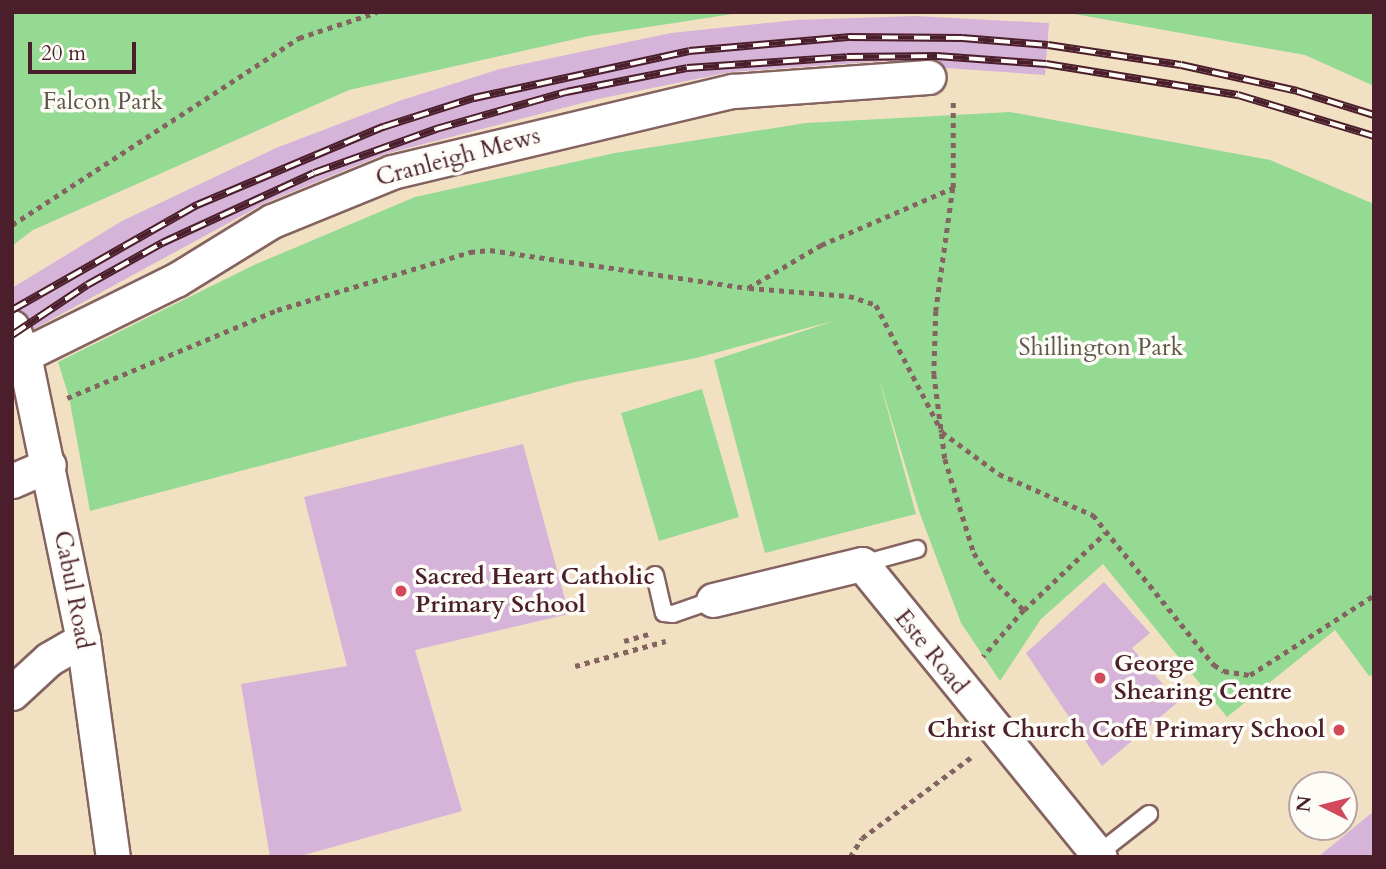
<!DOCTYPE html>
<style>
body{margin:0}
#map{position:relative;width:1386px;height:869px;overflow:hidden;background:#f2e0c2;font-family:Cardo,serif}
div>[style]{position:absolute}
[style*='--x']{left:calc(var(--x)*1px);top:calc(var(--y)*1px);width:calc(var(--w)*1px);rotate:calc(var(--a)*1deg)}
.green>*{inset:0;background:#95da93}
.building>*{inset:0;background:#d6b3d9}
.path>*{height:4.5px;margin-top:-2.25px;transform-origin:0;background:repeating-linear-gradient(90deg,#856360 0 5px,transparent 0 10px)}
.roads{filter:drop-shadow(2px 0 #856360) drop-shadow(-2px 0 #856360) drop-shadow(0 2px #856360) drop-shadow(0 -2px #856360)}
.lane>*{height:16px;margin:-8px;padding:0 8px;transform-origin:8px;border-radius:8px;background:#fff}
.street>*{height:33px;margin:-16.5px;padding:0 16.5px;transform-origin:16.5px;border-radius:16.5px;background:#fff}
.rail>*{height:8px;margin-top:-4px;transform-origin:0;background:repeating-linear-gradient(90deg,#fdfcf7 0 16px,#4a1f2b 0 32px);box-sizing:border-box;border-block:2px solid #4a1f2b}
.dots>*{width:19px;height:19px;translate:-50% -50%;box-sizing:border-box;border:4px solid #fdfcf7;border-radius:50%}
span{translate:-50% -50%;white-space:nowrap;text-align:center;line-height:1.15;-webkit-text-stroke:7px #fdfcf7;paint-order:stroke}
.park-label{font-size:24px;color:#60574a}
.street-label{font-size:24px;color:#4a1f2b}
.poi-label{font-size:24px;color:#4a1f2b;font-weight:700}
.left{translate:0 -50%;text-align:left}
.right{translate:-100% -50%;text-align:right}
.frame{position:absolute;inset:0;border:14px solid #4a1f2b;pointer-events:none}
.north{position:absolute;left:1288px;top:771px;width:70px;height:70px;box-sizing:border-box;background:#fdfcf7;border:2px solid #b5a4a5;border-radius:50%;rotate:276deg;font-size:19px;font-weight:700;line-height:28px;text-align:center;color:#4a1f2b}
.north::after{content:'';display:block;margin:auto;width:24px;height:32px;background:#d1495b;clip-path:polygon(50% 0,100% 100%,50% 72%,0 100%)}
.scale{position:absolute;left:28px;top:42px;width:108px;height:32px;box-sizing:border-box;border:4px solid #4a1f2b;border-top:0;padding-left:9px;font-size:21px;line-height:24px;white-space:nowrap;color:#4a1f2b;-webkit-text-stroke:5px #fdfcf7;paint-order:stroke}
</style>
<div id="map">
<div class="green">
<div style="clip-path:polygon(12px 12px,746px 12px,589px 36px,349px 90px,33px 230px,12px 246px)"></div>
<div style="clip-path:polygon(1063px 12px,1374px 12px,1374px 86px,1305px 55px)"></div>
<div style="clip-path:polygon(1010px 112px,1270px 160px,1374px 204px,1374px 675px,1369px 676px,1335px 630px,1227px 717px,1103px 564px,1041px 619px,1000px 681px,961px 623px,920px 514px,878px 375px,916px 514px,765px 553px,714px 360px,837px 320px,696px 358px,575px 382px,90px 511px,69px 397px,58px 362px,254px 265px,415px 197px,615px 153px,806px 123px)"></div>
<div style="clip-path:polygon(702px 389px,739px 517px,659px 541px,621px 413px)"></div>
</div>
<div class="building">
<div style="clip-path:polygon(915px 16px,1049px 23px,1045px 75px,946px 68px,928px 58px,731px 72px,598px 99px,385px 154px,265px 203px,34px 329px,24px 312px,12px 308px,12px 288px,122px 221px,276px 148px,402px 100px,500px 69px,671px 33px,796px 20px)"></div>
<div style="clip-path:polygon(523px 444px,569px 614px,415px 650px,462px 811px,297px 857px,270px 857px,241px 684px,347px 666px,304px 497px)"></div>
<div style="clip-path:polygon(1104px 582px,1150px 633px,1132px 648px,1178px 702px,1102px 766px,1026px 653px)"></div>
<div style="clip-path:polygon(1374px 811px,1374px 857px,1318px 857px)"></div>
</div>
<div class="path">
<div style="--x:953;--y:188;--w:86;--a:-90"></div>
<div style="--x:12;--y:225;--w:343;--a:-33.1"></div>
<div style="--x:299;--y:38;--w:82;--a:-18.4"></div>
<div style="--x:749;--y:288;--w:100;--a:4.6"></div>
<div style="--x:849;--y:296;--w:28;--a:18"></div>
<div style="--x:876;--y:305;--w:143;--a:62.5"></div>
<div style="--x:942;--y:432;--w:71;--a:36.4"></div>
<div style="--x:999;--y:474;--w:103;--a:23.6"></div>
<div style="--x:1093;--y:515;--w:193;--a:51.1"></div>
<div style="--x:1214;--y:665;--w:12;--a:31"></div>
<div style="--x:1224;--y:671;--w:26;--a:9"></div>
<div style="--x:1250;--y:675;--w:148;--a:-32.8"></div>
<div style="--x:67;--y:398;--w:228;--a:-22.7"></div>
<div style="--x:277;--y:310;--w:202;--a:-16.7"></div>
<div style="--x:470;--y:252;--w:20;--a:-6"></div>
<div style="--x:490;--y:250;--w:261;--a:8.4"></div>
<div style="--x:748;--y:288;--w:85;--a:-30.5"></div>
<div style="--x:821;--y:245;--w:144;--a:-23.4"></div>
<div style="--x:953;--y:188;--w:124;--a:97.9"></div>
<div style="--x:936;--y:311;--w:63;--a:91.8"></div>
<div style="--x:934;--y:374;--w:86;--a:82.6"></div>
<div style="--x:945;--y:459;--w:98;--a:72.9"></div>
<div style="--x:974;--y:553;--w:30;--a:56"></div>
<div style="--x:991;--y:578;--w:46;--a:44.1"></div>
<div style="--x:1024;--y:610;--w:62;--a:131.1"></div>
<div style="--x:1024;--y:610;--w:112;--a:-43.5"></div>
<div style="--x:624;--y:641;--w:26;--a:-16"></div>
<div style="--x:575;--y:666;--w:94;--a:-15.4"></div>
<div style="--x:850;--y:857;--w:22;--a:-58"></div>
<div style="--x:862;--y:838;--w:138;--a:-36.5"></div>
</div>
<div class="roads">
<div class="lane">
<div style="--x:862;--y:564;--w:57;--a:-15.3"></div>
<div style="--x:655;--y:575;--w:39;--a:77"></div>
<div style="--x:664;--y:613;--w:9;--a:6"></div>
<div style="--x:673;--y:614;--w:42;--a:-19.3"></div>
<div style="--x:1098;--y:854;--w:65;--a:-38.1"></div>
</div>
<div class="street">
<div style="--x:12;--y:327;--w:30;--a:67"></div>
<div style="--x:24;--y:355;--w:290;--a:78.3"></div>
<div style="--x:83;--y:639;--w:220;--a:82.2"></div>
<div style="--x:24;--y:355;--w:169;--a:-26.3"></div>
<div style="--x:176;--y:280;--w:113;--a:-31.6"></div>
<div style="--x:272;--y:221;--w:130;--a:-22.2"></div>
<div style="--x:392;--y:172;--w:350;--a:-13.4"></div>
<div style="--x:733;--y:91;--w:196;--a:-4.1"></div>
<div style="--x:12;--y:481;--w:40;--a:-23.4"></div>
<div style="--x:713;--y:600;--w:153;--a:-13.6"></div>
<div style="--x:862;--y:564;--w:377;--a:50.9"></div>
<div style="--x:12;--y:693;--w:50;--a:-42.6"></div>
<div style="--x:49;--y:659;--w:39;--a:-30"></div>
</div>
</div>
<div class="rail">
<div style="--x:12;--y:310;--w:213;--a:-29.6"></div>
<div style="--x:197;--y:205;--w:202;--a:-22.8"></div>
<div style="--x:383;--y:127;--w:96;--a:-17.7"></div>
<div style="--x:474;--y:98;--w:220;--a:-12.3"></div>
<div style="--x:689;--y:51;--w:162;--a:-5"></div>
<div style="--x:850;--y:37;--w:112;--a:0.5"></div>
<div style="--x:962;--y:38;--w:86;--a:4.7"></div>
<div style="--x:1048;--y:45;--w:134;--a:8.6"></div>
<div style="--x:1181;--y:65;--w:119;--a:12.6"></div>
<div style="--x:1297;--y:91;--w:81;--a:17.3"></div>
<div style="--x:12;--y:335;--w:90;--a:-33.7"></div>
<div style="--x:87;--y:285;--w:86;--a:-29.2"></div>
<div style="--x:162;--y:243;--w:167;--a:-24.7"></div>
<div style="--x:314;--y:173;--w:130;--a:-19.8"></div>
<div style="--x:436;--y:129;--w:135;--a:-15.9"></div>
<div style="--x:566;--y:92;--w:123;--a:-11.2"></div>
<div style="--x:687;--y:68;--w:160;--a:-3.9"></div>
<div style="--x:847;--y:57;--w:90;--a:-0.6"></div>
<div style="--x:937;--y:56;--w:109;--a:4.2"></div>
<div style="--x:1046;--y:64;--w:194;--a:9.2"></div>
<div style="--x:1238;--y:95;--w:142;--a:16.8"></div>
</div>
<div class="dots">
<div style="left:401px;top:591px;background:#d1495b"></div>
<div style="left:1100px;top:678px;background:#d1495b"></div>
<div style="left:1339px;top:730px;background:#d1495b"></div>
</div>
<div class="park-label">
<span style="left:103px;top:102px">Falcon Park</span>
<span style="left:1101px;top:348px">Shillington Park</span>
</div>
<div class="street-label">
<span style="left:458px;top:157px;rotate:-15deg">Cranleigh Mews</span>
<span style="left:73px;top:590px;rotate:79deg">Cabul Road</span>
<span style="left:931px;top:652px;rotate:51deg">Este Road</span>
</div>
<div class="poi-label">
<span class="left" style="left:415px;top:591px">Sacred Heart Catholic<br>Primary School</span>
<span class="left" style="left:1114px;top:678px">George<br>Shearing Centre</span>
<span class="right" style="left:1325px;top:730px">Christ Church CofE Primary School</span>
</div>
<div class="frame"></div>
<div class="north">N</div>
<div class="scale">20 m</div>
</div>
